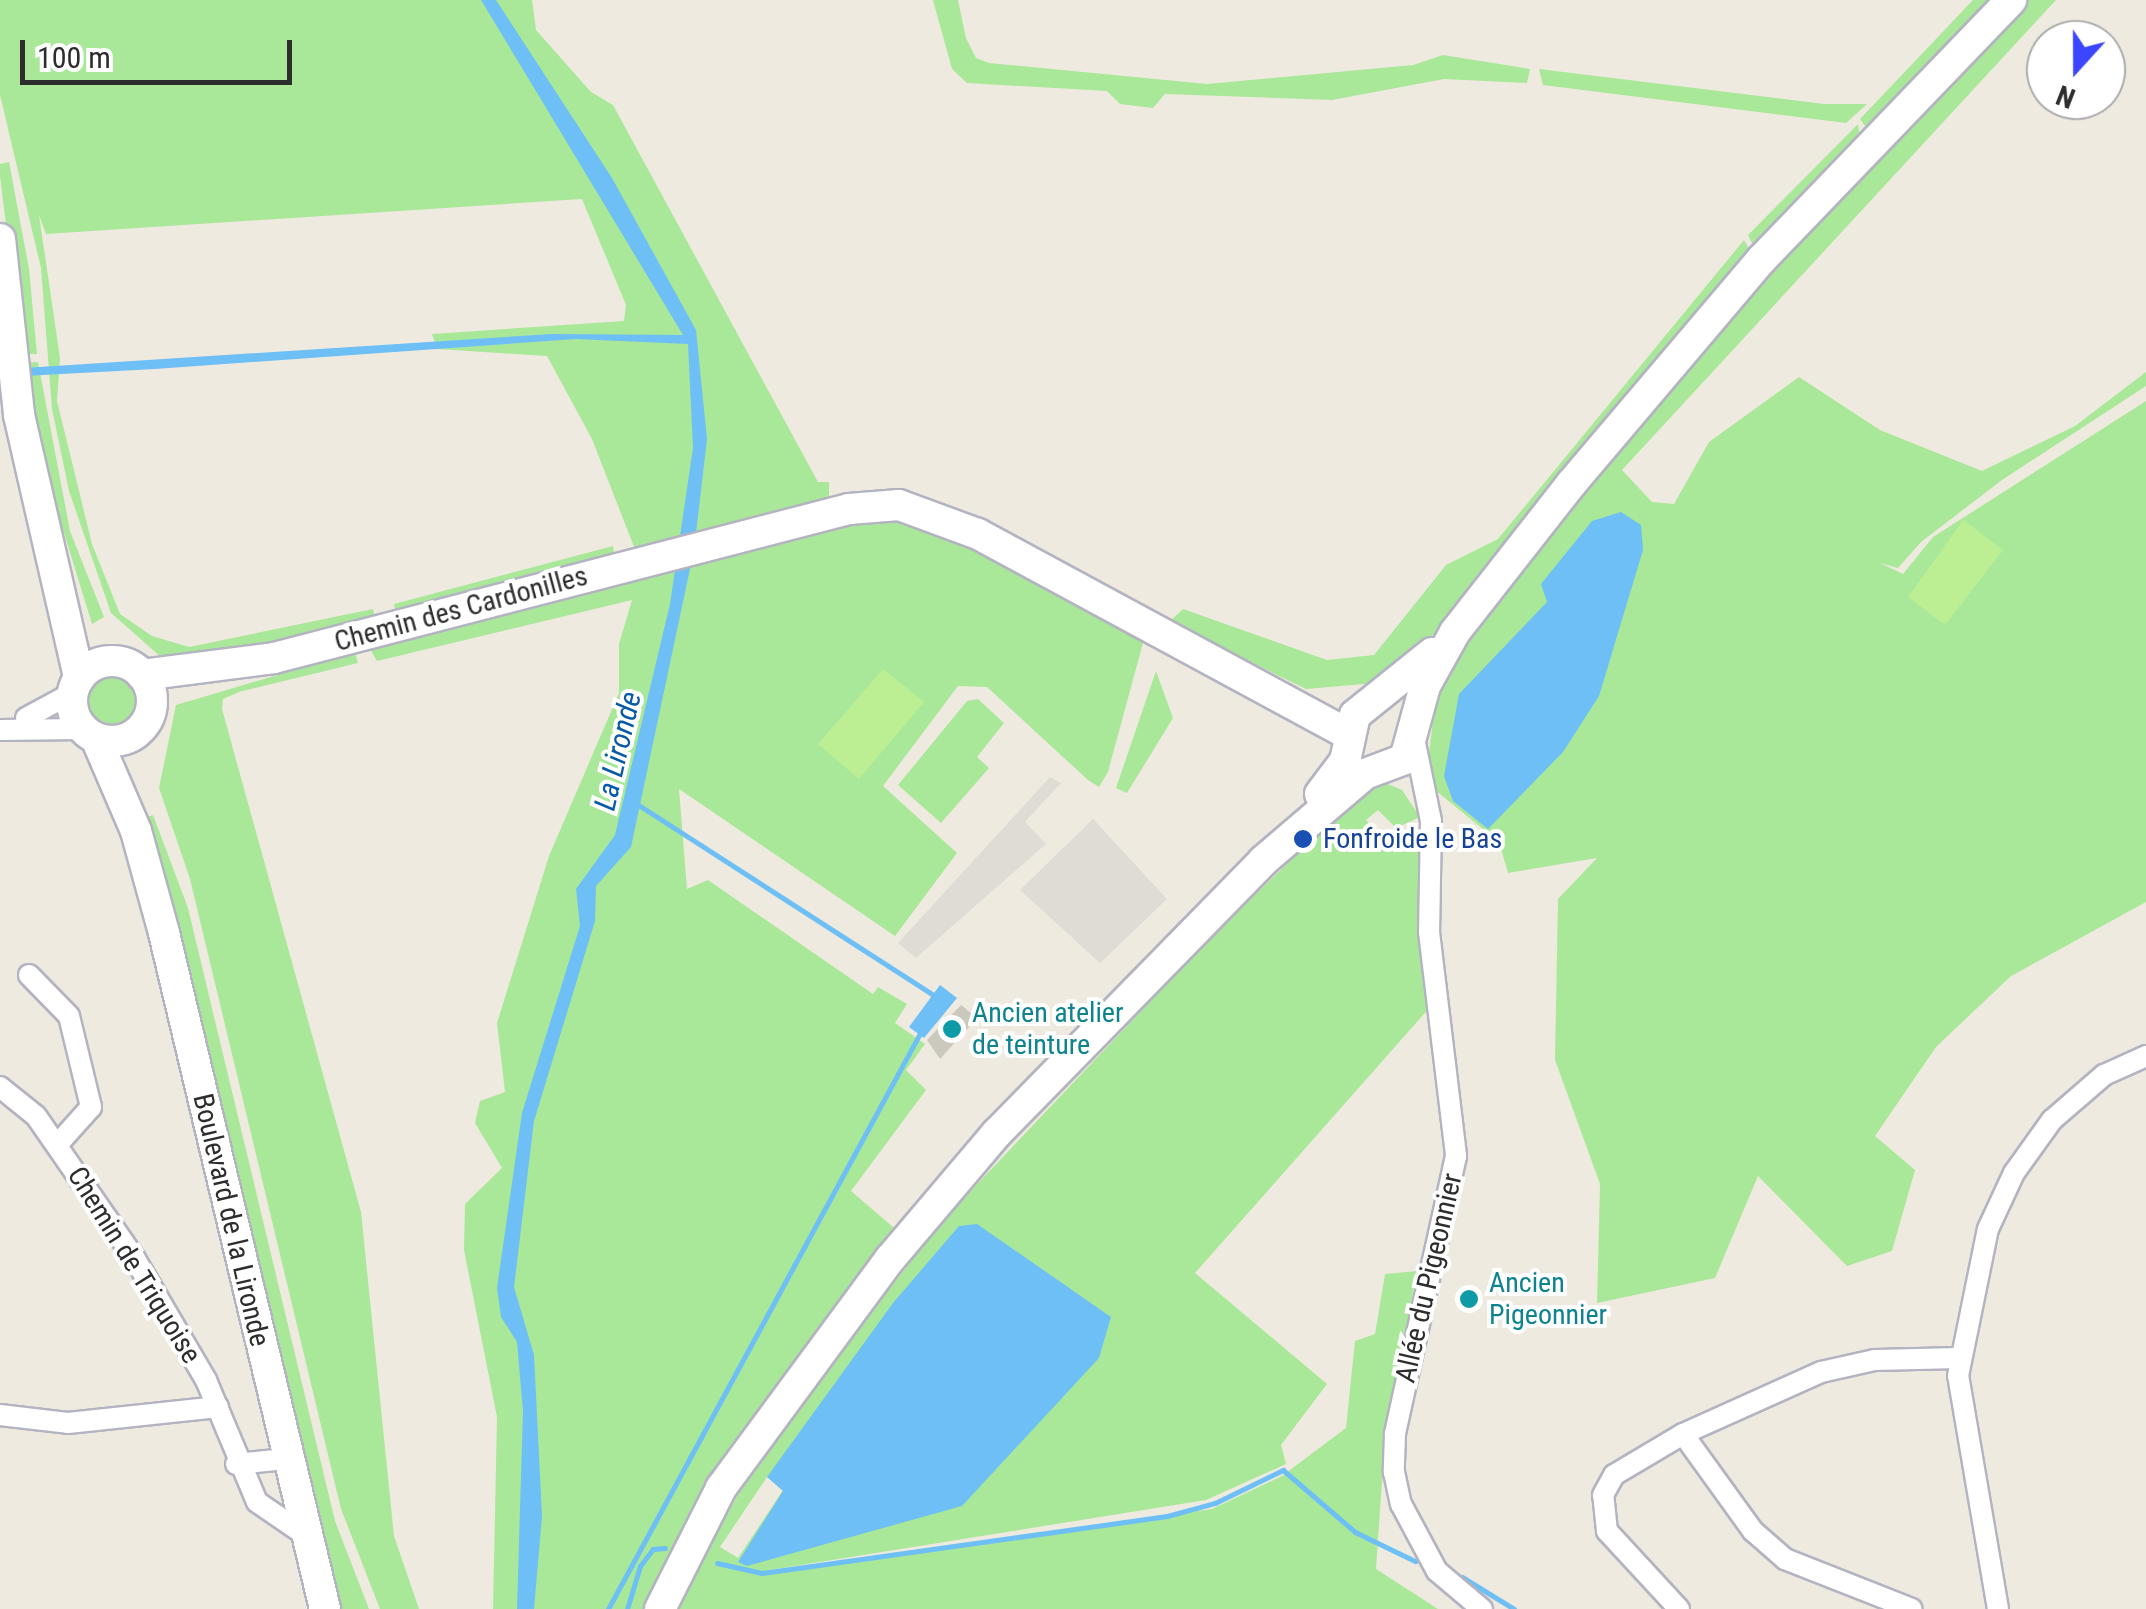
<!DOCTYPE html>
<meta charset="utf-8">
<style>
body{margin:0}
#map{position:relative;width:2146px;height:1609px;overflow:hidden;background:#efeadf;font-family:"Roboto Condensed",sans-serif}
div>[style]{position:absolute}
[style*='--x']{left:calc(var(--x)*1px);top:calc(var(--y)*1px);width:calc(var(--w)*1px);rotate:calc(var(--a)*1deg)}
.green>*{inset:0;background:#a9e899}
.round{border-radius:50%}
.pitch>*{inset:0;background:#bcef94}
.plaza>*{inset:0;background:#dfdcd6}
.water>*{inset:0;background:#6dbff5}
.stream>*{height:5px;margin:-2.5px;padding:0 2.5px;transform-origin:2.5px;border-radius:2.5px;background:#6dbff5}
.building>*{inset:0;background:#cbc8bd}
.roads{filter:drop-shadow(2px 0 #b3b3c1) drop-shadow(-2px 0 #b3b3c1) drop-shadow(0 2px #b3b3c1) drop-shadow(0 -2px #b3b3c1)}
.street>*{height:20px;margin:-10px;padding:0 10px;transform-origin:10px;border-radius:10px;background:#fff}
.secondary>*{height:30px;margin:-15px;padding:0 15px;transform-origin:15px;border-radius:15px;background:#fff}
.secondary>.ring{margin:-15px;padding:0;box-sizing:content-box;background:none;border:30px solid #fff;border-radius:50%}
.dots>*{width:28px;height:28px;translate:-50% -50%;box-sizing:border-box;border:5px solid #fff;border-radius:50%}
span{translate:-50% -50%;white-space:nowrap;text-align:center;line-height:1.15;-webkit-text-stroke:8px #fff;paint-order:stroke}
.street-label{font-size:28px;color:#2d2d2d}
.transit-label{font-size:28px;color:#164399}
.left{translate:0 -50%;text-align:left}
.culture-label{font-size:28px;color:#0d838f}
.water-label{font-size:30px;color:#065aa7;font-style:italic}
.north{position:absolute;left:2026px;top:20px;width:100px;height:100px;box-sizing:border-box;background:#fff;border:2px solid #ababab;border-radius:50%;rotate:201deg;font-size:28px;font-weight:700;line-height:40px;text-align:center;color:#2d2d2d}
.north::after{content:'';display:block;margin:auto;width:35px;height:45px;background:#3c45ff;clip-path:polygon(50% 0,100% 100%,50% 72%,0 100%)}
.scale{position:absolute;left:20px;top:40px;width:272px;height:45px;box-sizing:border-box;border:5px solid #2d2d2d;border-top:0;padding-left:12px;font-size:30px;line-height:35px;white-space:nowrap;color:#2d2d2d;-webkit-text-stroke:8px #fff;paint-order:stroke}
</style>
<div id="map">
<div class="green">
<div style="clip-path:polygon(0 0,532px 0,536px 30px,591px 92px,613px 105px,818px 482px,829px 482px,829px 505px,636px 552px,592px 439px,547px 356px,437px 349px,432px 334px,624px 321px,626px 305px,582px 199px,46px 234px,39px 215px,60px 358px,57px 401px,92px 544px,120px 614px,152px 636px,189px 647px,373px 609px,376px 623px,170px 665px,111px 613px,69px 491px,52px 409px,41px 268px,0 95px)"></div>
<div style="clip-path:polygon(933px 0,958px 0,966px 38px,976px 58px,989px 63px,1207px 84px,1413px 65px,1443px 55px,1530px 69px,1527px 83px,1444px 79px,1332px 100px,1165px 94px,1153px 108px,1120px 104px,1107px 91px,967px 83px,952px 69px)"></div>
<div style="clip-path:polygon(1973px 0,1995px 0,1869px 131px,1860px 119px)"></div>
<div style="clip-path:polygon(2028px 0,2056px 0,1622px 470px,1652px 502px,1674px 504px,1709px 442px,1799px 377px,1880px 430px,1982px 471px,2075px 426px,2146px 372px,2146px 386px,2002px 480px,1921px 542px,1898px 568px,1880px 563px,1903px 574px,1933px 537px,2146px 401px,2146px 902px,2011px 976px,1936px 1047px,1875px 1136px,1915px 1170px,1892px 1251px,1847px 1266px,1758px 1176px,1715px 1278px,1597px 1303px,1600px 1184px,1555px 1060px,1558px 899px,1597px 858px,1508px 873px,1499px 842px,1435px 790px,1428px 762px,1437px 686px,1533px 552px,1760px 278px)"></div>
<div style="clip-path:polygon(1539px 69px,1824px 104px,1867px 104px,1846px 123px,1543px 85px)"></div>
<div style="clip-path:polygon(1858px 124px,1860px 139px,1754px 247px,1748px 235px)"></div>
<div style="clip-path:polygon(9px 162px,29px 269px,37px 354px,22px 354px,0 176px,0 164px)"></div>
<div style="clip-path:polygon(1744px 240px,1751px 252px,1434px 634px,1375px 683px,1306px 689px,1169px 622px,1183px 609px,1327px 660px,1374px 655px,1446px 565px,1498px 539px)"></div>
<div style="clip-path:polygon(38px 362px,70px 531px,104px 617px,92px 624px,37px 445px,24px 363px)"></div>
<div style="clip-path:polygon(906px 511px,1147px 628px,1108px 772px,1099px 787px,1088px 780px,987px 687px,958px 686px,883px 786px,957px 853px,895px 936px,679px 789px,687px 889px,708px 880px,873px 994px,878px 987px,907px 1004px,895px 1023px,925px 1044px,906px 1070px,926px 1090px,851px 1191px,900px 1233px,729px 1447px,650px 1609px,493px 1609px,497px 1417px,464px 1250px,465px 1204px,502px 1168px,475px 1123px,480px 1101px,505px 1092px,497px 1023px,549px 856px,619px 693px,619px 644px,632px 600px,377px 661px,368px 646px)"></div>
<div style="clip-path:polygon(613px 546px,615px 560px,396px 615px,394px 604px)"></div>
<div style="clip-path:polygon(355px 652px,358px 663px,239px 692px,223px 699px,222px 709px,361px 1212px,394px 1536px,419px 1609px,380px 1609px,341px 1509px,190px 879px,159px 788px,176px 705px)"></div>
<div style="clip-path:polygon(1156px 671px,1173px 718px,1127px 793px,1116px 788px)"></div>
<div class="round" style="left:84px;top:674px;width:56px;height:56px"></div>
<div style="clip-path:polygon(978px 699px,1004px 723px,977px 757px,989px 768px,941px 823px,898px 785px,967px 701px)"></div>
<div style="clip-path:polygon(evenodd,1383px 782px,1402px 790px,1420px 817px,1396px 828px,1378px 810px,1366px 820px,1389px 844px,1422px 832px,1418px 924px,1431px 1006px,1195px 1273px,1327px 1384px,1281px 1445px,1286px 1464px,1206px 1500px,751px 1573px,1212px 1509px,1282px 1476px,1346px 1428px,1355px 1341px,1375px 1334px,1385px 1274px,1417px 1271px,1385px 1438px,1376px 1569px,1438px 1609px,673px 1609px,767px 1444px,946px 1217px,1216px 932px,1367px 787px,1383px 782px,767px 1477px,783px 1490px,738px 1558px,720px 1547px,767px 1477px)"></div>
<div style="clip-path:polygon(153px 815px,188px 908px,335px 1521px,369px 1609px,342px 1609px,329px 1575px,216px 1084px,144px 818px)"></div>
</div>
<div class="pitch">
<div style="clip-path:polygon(1963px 520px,2003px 550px,1945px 625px,1908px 597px)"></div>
<div style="clip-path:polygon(883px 669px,924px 702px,859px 779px,818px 744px)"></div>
</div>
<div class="plaza">
<div style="clip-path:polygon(1050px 777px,1061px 783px,1025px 822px,1046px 844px,916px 958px,898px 943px)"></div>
<div style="clip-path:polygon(1093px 819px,1167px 899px,1100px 963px,1020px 890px)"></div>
</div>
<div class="water">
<div style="clip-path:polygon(481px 0,496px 0,612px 178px,696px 330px,707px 439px,694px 550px,631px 847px,596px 886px,595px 921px,534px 1121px,514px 1287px,534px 1355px,542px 1516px,534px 1609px,517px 1609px,523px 1411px,517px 1342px,501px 1317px,497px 1288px,522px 1113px,580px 926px,576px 889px,615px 835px,670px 604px,693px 448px,688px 344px,576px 339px,155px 369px,24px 376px,24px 368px,552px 334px,683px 335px)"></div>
<div style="clip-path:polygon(1621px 512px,1641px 525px,1643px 550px,1599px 696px,1563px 752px,1488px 829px,1453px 801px,1444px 776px,1459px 694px,1547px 602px,1541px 584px,1592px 521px)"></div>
<div style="clip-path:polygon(940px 985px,957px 998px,924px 1038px,909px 1027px)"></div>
<div style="clip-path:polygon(977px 1224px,1111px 1317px,1099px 1358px,962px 1506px,747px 1566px,738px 1562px,783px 1491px,767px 1477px,893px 1303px,959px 1226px)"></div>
</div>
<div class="stream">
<div style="--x:637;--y:804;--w:352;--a:32.8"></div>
<div style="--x:717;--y:1563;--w:46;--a:12.5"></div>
<div style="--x:762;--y:1573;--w:409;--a:-8"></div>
<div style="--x:1167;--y:1516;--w:50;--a:-15.2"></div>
<div style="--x:1215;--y:1503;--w:76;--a:-25.9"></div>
<div style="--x:1283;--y:1470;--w:95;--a:40.7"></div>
<div style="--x:1355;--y:1532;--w:67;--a:25.8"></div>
<div style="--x:1462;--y:1577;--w:61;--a:31.6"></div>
<div style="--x:608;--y:1609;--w:653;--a:-61.55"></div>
<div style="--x:627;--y:1609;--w:45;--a:-73.2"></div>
<div style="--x:640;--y:1566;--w:21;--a:-53"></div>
<div style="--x:653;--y:1549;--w:12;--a:-5"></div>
</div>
<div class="building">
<div style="clip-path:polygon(961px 1005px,977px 1018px,940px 1059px,927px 1040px)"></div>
</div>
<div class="roads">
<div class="street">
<div style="--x:26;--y:718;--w:52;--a:-28.5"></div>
<div style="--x:0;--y:730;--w:83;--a:-0.7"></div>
<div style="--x:1415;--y:743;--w:80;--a:78.4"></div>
<div style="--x:1431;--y:821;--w:111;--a:91"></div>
<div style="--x:1429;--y:932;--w:226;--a:83.1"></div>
<div style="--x:1456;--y:1156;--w:285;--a:102.4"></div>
<div style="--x:1395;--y:1434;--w:38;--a:92"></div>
<div style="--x:1394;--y:1472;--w:33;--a:78"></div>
<div style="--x:1401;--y:1504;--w:76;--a:61.8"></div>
<div style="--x:1437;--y:1571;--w:59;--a:40.2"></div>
<div style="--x:29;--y:975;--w:57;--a:45.7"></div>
<div style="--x:69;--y:1016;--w:94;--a:76.4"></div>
<div style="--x:91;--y:1107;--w:51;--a:131.8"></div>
<div style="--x:0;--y:1087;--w:46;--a:38.9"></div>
<div style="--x:36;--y:1116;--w:174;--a:55.3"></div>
<div style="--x:135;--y:1259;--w:140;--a:59.6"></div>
<div style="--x:206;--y:1380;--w:132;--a:67.3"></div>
<div style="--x:257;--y:1502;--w:53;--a:34.3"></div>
<div style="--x:0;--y:1415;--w:68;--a:6.7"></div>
<div style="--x:68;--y:1423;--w:151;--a:-6.1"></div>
<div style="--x:1683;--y:1434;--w:120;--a:54.2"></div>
<div style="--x:1753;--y:1531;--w:43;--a:41.2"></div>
<div style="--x:1785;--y:1559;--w:136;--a:21.5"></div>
<div style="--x:236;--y:1464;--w:50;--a:-5.7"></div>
<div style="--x:1679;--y:1609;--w:106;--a:-132.7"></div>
<div style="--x:1607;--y:1531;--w:36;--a:-96"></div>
<div style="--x:1603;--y:1495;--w:23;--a:-61"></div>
<div style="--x:1614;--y:1475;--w:80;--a:-30.7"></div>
<div style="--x:1683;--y:1434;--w:151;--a:-24.2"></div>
<div style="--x:1821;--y:1372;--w:55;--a:-12.5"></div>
<div style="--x:1875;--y:1360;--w:84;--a:-1.4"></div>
<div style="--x:1998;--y:1609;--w:236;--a:-99.7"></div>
<div style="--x:1958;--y:1376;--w:150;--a:-78.5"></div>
<div style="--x:1988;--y:1229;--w:62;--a:-65.1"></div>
<div style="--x:2014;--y:1173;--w:65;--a:-54.4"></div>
<div style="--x:2052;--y:1120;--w:69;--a:-40.9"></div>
<div style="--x:2104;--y:1075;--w:46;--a:-24.3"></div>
</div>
<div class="secondary">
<div style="--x:0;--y:239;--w:177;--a:83.8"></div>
<div style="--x:19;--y:415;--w:270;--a:77.1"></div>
<div class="ring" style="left:72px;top:661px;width:50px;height:50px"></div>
<div style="--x:142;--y:675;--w:133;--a:-7.3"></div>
<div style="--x:274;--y:658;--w:594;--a:-14.53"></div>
<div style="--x:849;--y:509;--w:50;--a:-4.6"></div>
<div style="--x:899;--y:505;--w:84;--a:20.2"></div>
<div style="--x:978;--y:534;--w:422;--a:28.4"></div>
<div style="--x:96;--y:738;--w:101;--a:66.7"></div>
<div style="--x:136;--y:831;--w:106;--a:74.6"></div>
<div style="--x:164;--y:933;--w:695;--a:76.6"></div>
<div style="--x:1320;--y:794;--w:41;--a:-52.9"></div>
<div style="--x:1345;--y:761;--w:47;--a:-77.7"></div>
<div style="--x:1355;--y:715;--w:99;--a:-38.8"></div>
<div style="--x:660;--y:1609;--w:136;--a:-63.2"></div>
<div style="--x:721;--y:1488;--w:285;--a:-53.6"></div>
<div style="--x:890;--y:1259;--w:165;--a:-49.7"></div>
<div style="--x:997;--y:1133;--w:380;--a:-45.6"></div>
<div style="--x:1263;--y:861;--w:134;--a:-40.5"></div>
<div style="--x:1365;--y:774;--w:43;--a:-20.6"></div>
<div style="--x:1405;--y:759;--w:76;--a:-74.7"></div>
<div style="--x:1425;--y:686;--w:62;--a:-60.9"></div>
<div style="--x:1455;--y:632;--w:188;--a:-51.9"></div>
<div style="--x:1571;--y:484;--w:294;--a:-49.7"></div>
<div style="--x:1761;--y:260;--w:361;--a:-46.1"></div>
</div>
</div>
<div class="dots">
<div style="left:1303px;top:839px;background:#1a4fb4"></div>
<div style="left:952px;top:1029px;background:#0f9aa8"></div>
<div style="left:1469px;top:1299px;background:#0f9aa8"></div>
</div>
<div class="street-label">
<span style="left:461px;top:609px;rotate:-15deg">Chemin des Cardonilles</span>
<span style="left:231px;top:1220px;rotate:77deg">Boulevard de la Lironde</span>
<span style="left:134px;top:1265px;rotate:58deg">Chemin de Triquoise</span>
<span style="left:1429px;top:1278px;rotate:-77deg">Allée du Pigeonnier</span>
</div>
<div class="transit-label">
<span class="left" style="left:1323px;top:839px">Fonfroide le Bas</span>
</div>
<div class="culture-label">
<span class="left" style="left:972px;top:1029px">Ancien atelier<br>de teinture</span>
<span class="left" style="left:1489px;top:1299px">Ancien<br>Pigeonnier</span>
</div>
<div class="water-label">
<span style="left:618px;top:751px;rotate:-77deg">La Lironde</span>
</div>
<div class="north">N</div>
<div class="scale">100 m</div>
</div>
